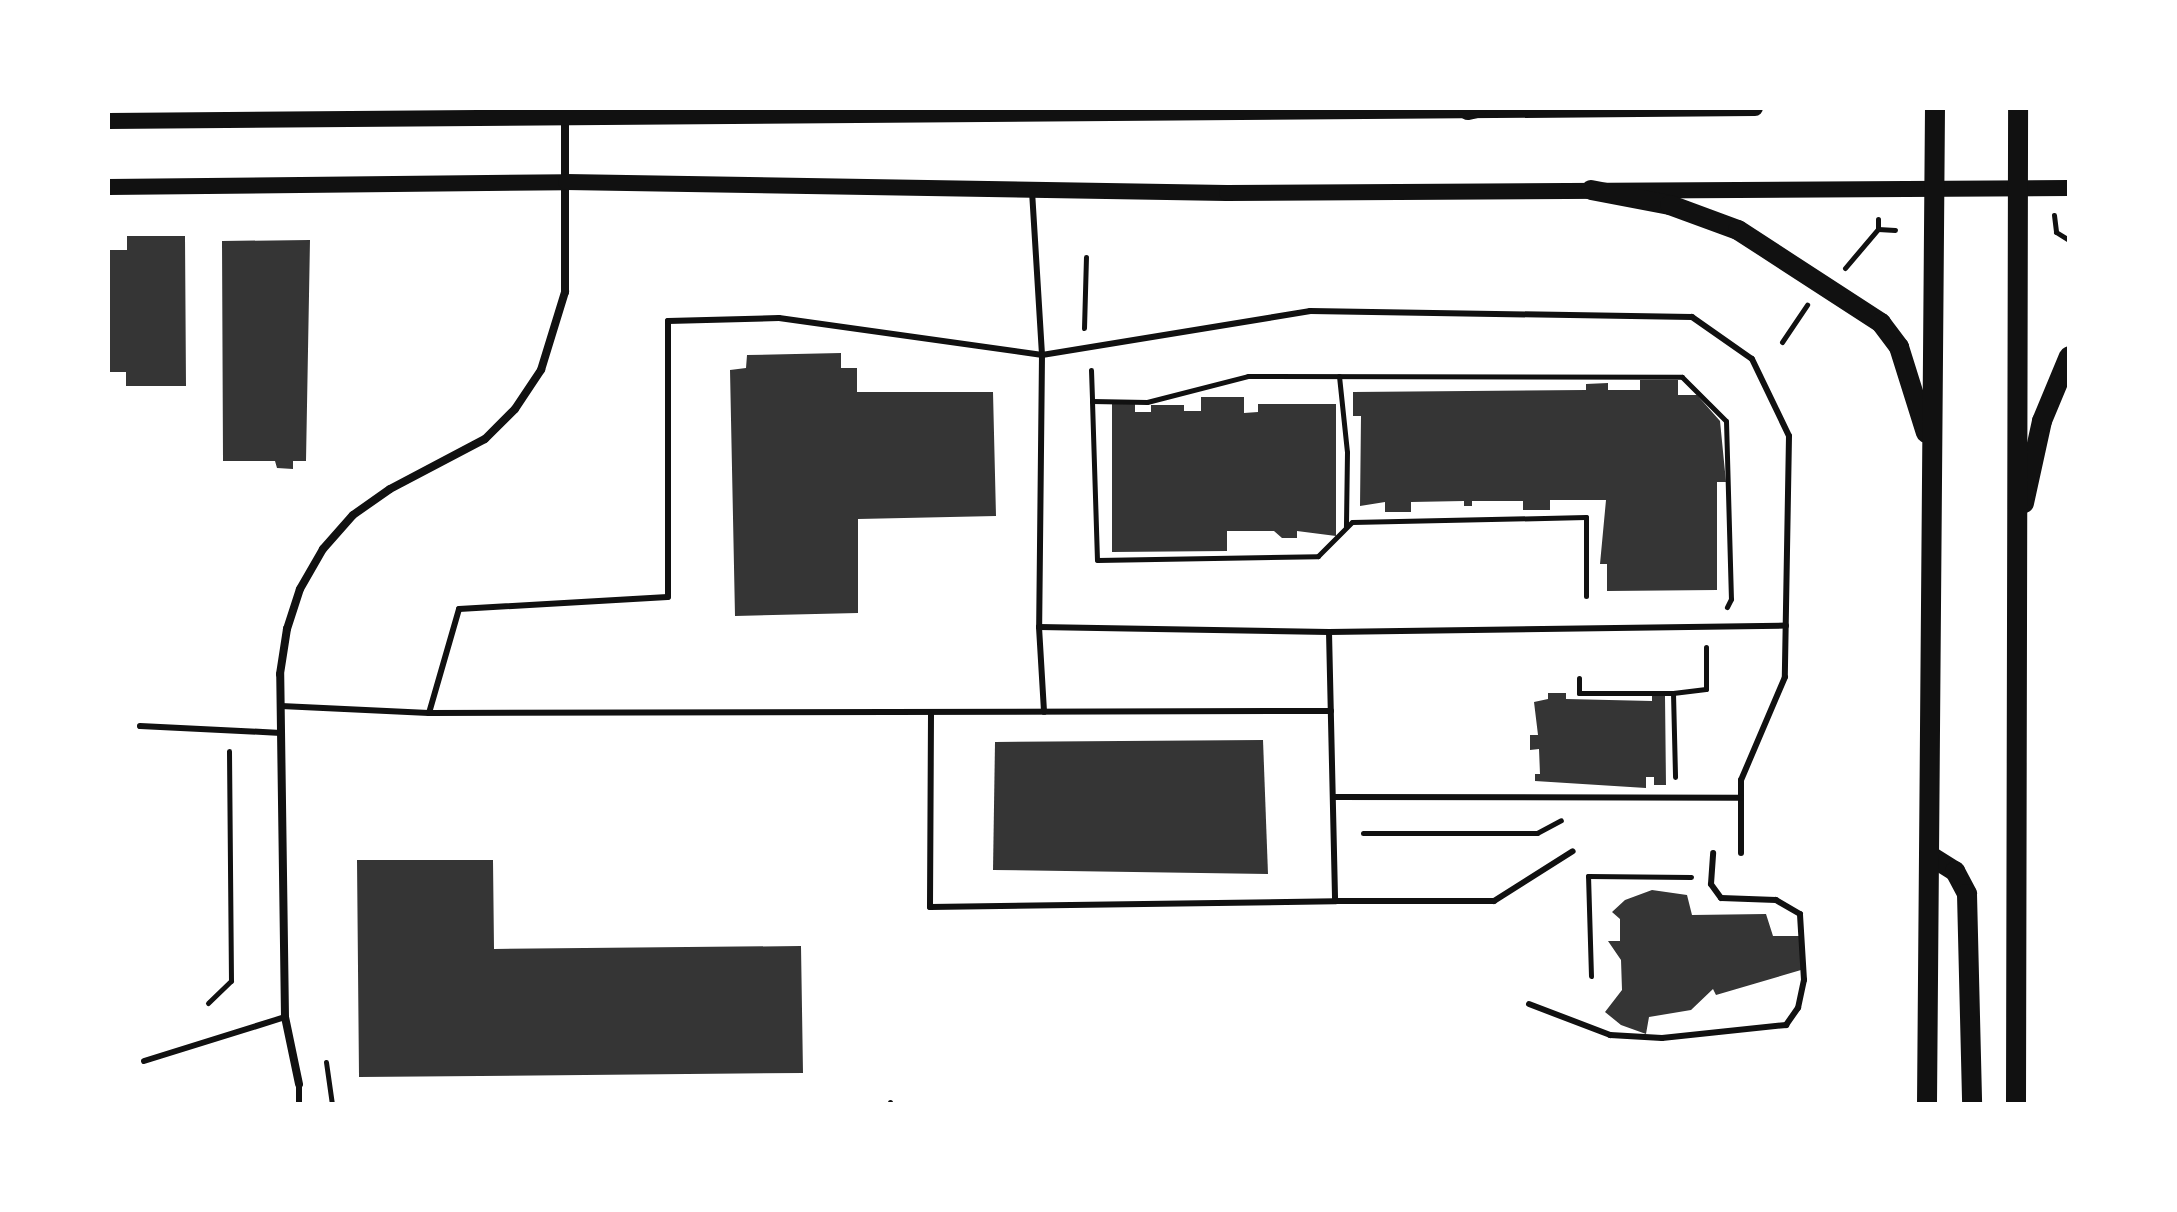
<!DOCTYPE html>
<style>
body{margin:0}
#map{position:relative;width:2177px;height:1212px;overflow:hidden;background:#fff;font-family:"DejaVu Sans",sans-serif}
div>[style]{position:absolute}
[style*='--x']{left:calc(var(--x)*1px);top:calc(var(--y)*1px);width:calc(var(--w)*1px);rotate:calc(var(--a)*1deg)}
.building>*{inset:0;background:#353535}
.path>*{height:5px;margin:-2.5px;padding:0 2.5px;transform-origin:2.5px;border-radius:2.5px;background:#111}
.service>*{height:6px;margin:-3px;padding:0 3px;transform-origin:3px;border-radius:3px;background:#111}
.minor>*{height:8px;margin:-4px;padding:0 4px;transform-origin:4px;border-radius:4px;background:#111}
.secondary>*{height:16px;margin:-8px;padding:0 8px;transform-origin:8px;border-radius:8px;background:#111}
.primary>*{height:20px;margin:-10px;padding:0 10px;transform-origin:10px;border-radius:10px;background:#111}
span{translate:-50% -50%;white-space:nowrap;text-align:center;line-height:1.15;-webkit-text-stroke:8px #fff;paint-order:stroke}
.frame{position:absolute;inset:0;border:110px solid #fff;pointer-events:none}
</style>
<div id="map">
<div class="building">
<div style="clip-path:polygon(127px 236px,185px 236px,186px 386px,126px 386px,126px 372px,108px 372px,108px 250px,127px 250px)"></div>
<div style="clip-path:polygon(310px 240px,306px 461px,293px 461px,293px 469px,277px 468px,275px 461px,223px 461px,222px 241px)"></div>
<div style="clip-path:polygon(841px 353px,841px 368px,857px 368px,857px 392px,993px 392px,996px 516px,858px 519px,858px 613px,735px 616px,730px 370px,746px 368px,747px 355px)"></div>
<div style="clip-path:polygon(1640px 380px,1678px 380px,1678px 395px,1697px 395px,1720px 421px,1726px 482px,1717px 482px,1717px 590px,1607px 591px,1607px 564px,1600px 564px,1606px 500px,1550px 500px,1550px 510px,1523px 510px,1523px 501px,1472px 501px,1472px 506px,1464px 506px,1464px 501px,1411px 502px,1411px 512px,1385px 512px,1385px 502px,1360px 506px,1361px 416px,1353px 416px,1353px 392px,1586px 390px,1586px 384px,1608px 383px,1608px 390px,1640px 390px)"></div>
<div style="clip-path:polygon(1201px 397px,1244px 397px,1244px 413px,1258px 412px,1258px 404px,1336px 404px,1336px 536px,1297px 531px,1297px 538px,1282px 538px,1274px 531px,1227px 531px,1227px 551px,1112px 552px,1112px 404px,1135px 404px,1135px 412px,1151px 412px,1151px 405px,1184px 405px,1184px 411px,1201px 411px)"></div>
<div style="clip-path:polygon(1548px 693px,1566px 693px,1566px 699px,1652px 701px,1652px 696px,1665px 696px,1666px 785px,1654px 785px,1654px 777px,1646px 777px,1646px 788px,1535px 781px,1535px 774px,1540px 774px,1539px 749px,1530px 750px,1530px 735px,1538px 735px,1534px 702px,1548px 699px)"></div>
<div style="clip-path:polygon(1263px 740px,1268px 874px,993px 870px,995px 742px)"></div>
<div style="clip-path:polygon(357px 860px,493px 860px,494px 949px,801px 946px,803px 1073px,359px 1077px)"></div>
<div style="clip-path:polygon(1652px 890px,1687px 895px,1692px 915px,1766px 914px,1773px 936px,1802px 936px,1801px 970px,1716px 995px,1713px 989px,1691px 1010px,1649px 1017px,1646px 1034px,1621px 1025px,1605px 1012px,1622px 990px,1621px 960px,1608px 941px,1620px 941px,1620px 919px,1612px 912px,1625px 900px)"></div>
</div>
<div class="path">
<div style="--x:2054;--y:215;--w:17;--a:83"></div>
<div style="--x:2056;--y:232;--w:15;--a:32"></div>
<div style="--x:1878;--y:219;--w:10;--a:90"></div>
<div style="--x:1878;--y:229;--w:17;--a:3"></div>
<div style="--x:1845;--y:268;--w:51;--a:-49.8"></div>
<div style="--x:1084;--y:328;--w:71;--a:-88.4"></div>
<div style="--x:1782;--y:342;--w:45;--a:-56"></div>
<div style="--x:1091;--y:370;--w:31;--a:88"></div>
<div style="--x:1092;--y:401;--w:55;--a:1"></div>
<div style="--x:1147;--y:402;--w:104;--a:-14.4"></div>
<div style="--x:1248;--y:376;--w:434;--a:0.1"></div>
<div style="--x:1682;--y:377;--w:62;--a:45"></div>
<div style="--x:1726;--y:421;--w:178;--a:88.4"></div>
<div style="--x:1731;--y:599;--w:9;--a:117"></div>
<div style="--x:1339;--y:376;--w:76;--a:84"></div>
<div style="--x:1347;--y:452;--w:75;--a:90.8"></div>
<div style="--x:1092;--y:401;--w:159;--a:88.2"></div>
<div style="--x:1097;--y:560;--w:221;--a:-1"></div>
<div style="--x:1318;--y:556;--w:48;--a:-45"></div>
<div style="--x:1352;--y:522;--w:234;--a:-1.2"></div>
<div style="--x:1586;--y:517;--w:79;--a:90"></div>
<div style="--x:1579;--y:678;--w:15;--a:90"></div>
<div style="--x:1579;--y:693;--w:94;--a:0"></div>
<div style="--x:1673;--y:693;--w:84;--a:88.6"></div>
<div style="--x:1673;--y:693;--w:33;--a:-7"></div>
<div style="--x:1706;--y:689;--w:42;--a:-90"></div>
<div style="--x:1363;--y:833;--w:174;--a:0"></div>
<div style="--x:1537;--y:833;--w:27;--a:-28"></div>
<div style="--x:1591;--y:976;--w:100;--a:-91.7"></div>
<div style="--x:1588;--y:876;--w:103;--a:0.6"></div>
<div style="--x:208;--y:1003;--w:32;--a:-44"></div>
<div style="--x:231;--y:981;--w:230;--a:-90.5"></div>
<div style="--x:326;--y:1062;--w:42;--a:81.9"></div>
<div style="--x:890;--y:1104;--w:2;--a:-90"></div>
</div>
<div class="service">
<div style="--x:1032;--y:191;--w:164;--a:86.5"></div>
<div style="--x:1042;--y:355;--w:272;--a:90.6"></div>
<div style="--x:1039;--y:627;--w:290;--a:1"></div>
<div style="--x:1329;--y:632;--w:269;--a:88.7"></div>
<div style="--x:1335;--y:901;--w:159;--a:0"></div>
<div style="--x:1494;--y:901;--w:93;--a:-32.3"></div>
<div style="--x:1039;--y:627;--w:85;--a:86.6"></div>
<div style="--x:1329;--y:632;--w:457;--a:-0.8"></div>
<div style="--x:281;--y:706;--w:148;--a:2.7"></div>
<div style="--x:429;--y:713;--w:108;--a:-73.9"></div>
<div style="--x:459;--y:609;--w:209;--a:-3.3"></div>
<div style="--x:668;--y:597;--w:276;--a:-90"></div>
<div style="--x:668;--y:321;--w:111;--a:-1.5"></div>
<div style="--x:779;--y:318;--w:266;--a:8"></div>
<div style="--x:1042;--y:355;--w:272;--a:-9.3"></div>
<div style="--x:1310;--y:311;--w:382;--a:0.9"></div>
<div style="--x:1692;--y:317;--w:73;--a:35"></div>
<div style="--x:1752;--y:359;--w:85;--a:64.3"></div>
<div style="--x:1789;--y:436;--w:241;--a:91"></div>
<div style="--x:1785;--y:677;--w:112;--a:113.1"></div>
<div style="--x:1741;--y:780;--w:73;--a:90"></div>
<div style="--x:429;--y:713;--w:902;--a:-0.13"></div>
<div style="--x:931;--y:715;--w:192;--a:90.3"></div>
<div style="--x:930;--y:907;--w:405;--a:-0.8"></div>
<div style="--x:140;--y:726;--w:141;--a:2.8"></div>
<div style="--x:1333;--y:797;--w:408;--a:0.1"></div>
<div style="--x:1529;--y:1004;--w:87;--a:20.9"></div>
<div style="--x:1610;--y:1035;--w:52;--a:3.3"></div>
<div style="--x:1662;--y:1038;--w:125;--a:-6"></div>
<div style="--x:1786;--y:1025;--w:21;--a:-55"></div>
<div style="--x:1798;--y:1008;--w:29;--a:-78"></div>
<div style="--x:1804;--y:980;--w:66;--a:-93.5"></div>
<div style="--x:1800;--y:914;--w:28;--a:-150"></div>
<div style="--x:1776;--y:900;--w:55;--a:-177.9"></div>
<div style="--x:1721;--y:898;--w:17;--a:-126"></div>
<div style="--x:1711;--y:884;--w:31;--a:-86"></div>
<div style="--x:144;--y:1061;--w:148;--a:-17.3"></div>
<div style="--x:299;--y:1084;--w:20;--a:90"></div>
</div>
<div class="minor">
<div style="--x:299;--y:1084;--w:68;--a:-101.8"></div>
<div style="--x:285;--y:1017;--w:343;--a:-90.8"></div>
<div style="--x:280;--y:674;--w:46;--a:-81.2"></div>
<div style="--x:287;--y:629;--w:42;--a:-72"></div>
<div style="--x:300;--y:589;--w:46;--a:-60.1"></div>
<div style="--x:323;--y:549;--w:45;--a:-48.6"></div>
<div style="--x:353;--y:515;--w:45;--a:-35.1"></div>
<div style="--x:390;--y:489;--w:107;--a:-27.8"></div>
<div style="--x:485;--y:439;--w:42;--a:-45"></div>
<div style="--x:515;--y:409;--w:47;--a:-56.3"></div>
<div style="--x:541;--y:370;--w:82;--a:-72.9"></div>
<div style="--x:565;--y:292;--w:184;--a:-90"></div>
</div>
<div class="secondary">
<div style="--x:108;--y:121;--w:1647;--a:-0.45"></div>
<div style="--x:108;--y:187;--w:458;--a:-0.6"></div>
<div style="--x:566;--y:182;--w:661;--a:0.95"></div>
<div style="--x:1227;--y:193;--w:842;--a:-0.34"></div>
</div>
<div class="primary">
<div style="--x:1468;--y:110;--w:9;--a:-13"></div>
<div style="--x:1591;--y:190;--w:80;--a:10.8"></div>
<div style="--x:1670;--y:205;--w:72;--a:20.2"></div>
<div style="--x:1738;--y:230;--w:171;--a:33"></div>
<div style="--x:1881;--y:323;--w:30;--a:53"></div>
<div style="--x:1899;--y:347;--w:90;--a:72.6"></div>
<div style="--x:2024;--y:503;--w:84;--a:-77.6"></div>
<div style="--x:2042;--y:421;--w:70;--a:-67.4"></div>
<div style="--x:1929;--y:855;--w:31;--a:32"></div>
<div style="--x:1955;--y:871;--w:26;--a:62"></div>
<div style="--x:1967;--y:894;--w:210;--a:88.6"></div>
<div style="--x:1927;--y:1104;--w:996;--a:-89.54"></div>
<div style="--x:2016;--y:1104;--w:996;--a:-89.88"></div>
</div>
<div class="frame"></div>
</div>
